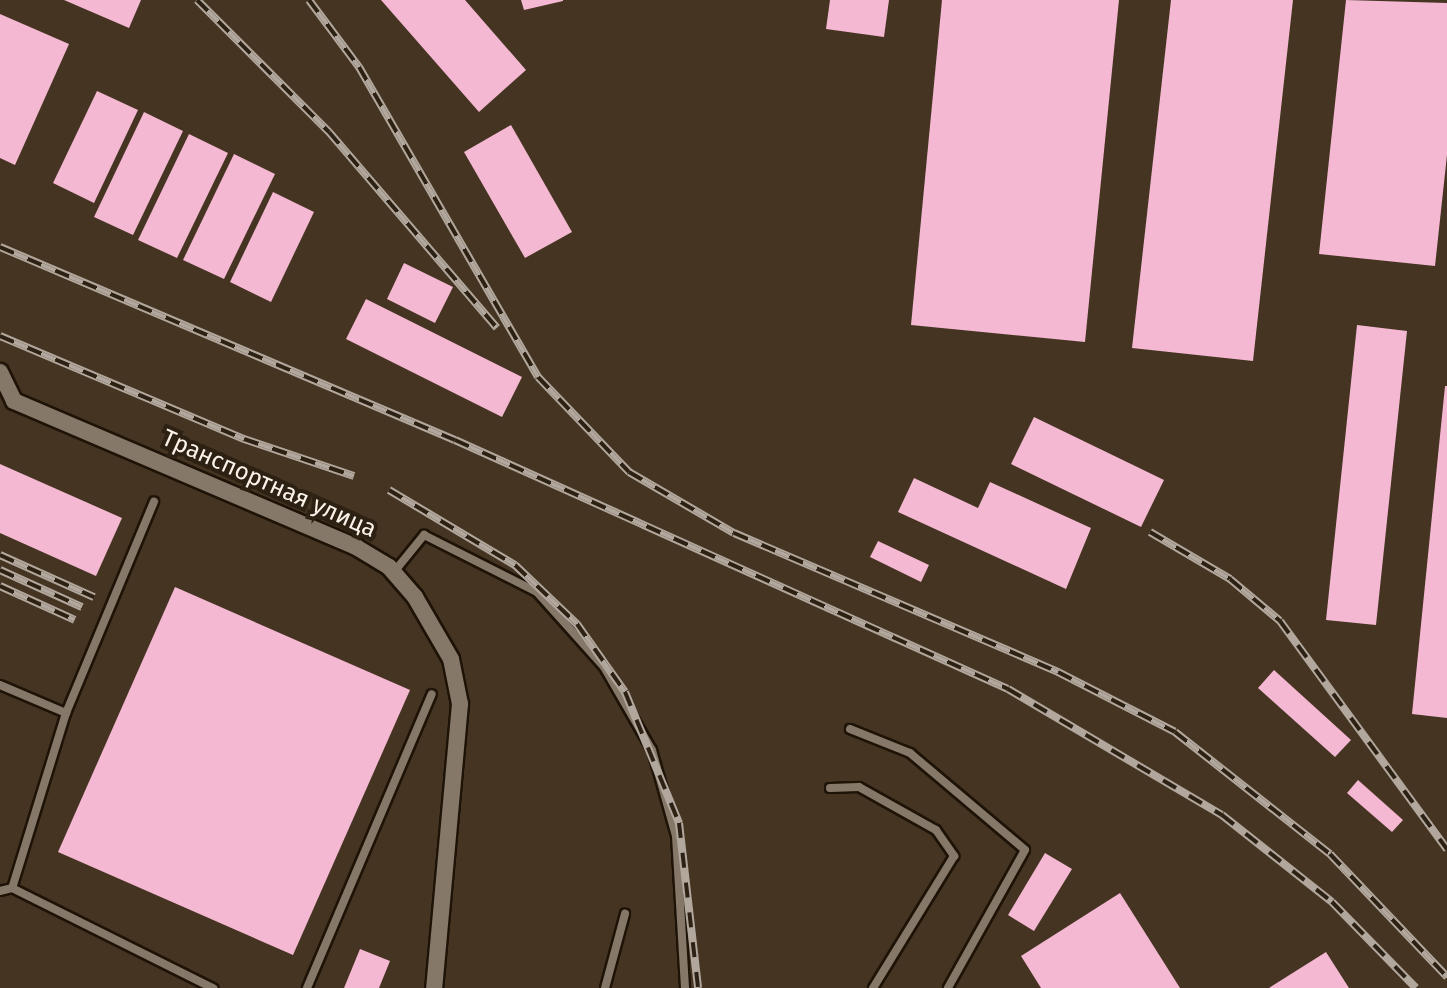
<!DOCTYPE html>
<meta charset="utf-8">
<style>
body{margin:0}
#map{position:relative;width:1447px;height:988px;overflow:hidden;background:#372b1e;font-family:"Fira Sans",sans-serif}
div>[style]{position:absolute}
[style*='--x']{left:calc(var(--x)*1px);top:calc(var(--y)*1px);width:calc(var(--w)*1px);rotate:calc(var(--a)*1deg)}
.built>*{inset:0;background:#443421}
.building>*{inset:0;background:#f4b8d2}
.roads{filter:drop-shadow(2px 0 #1e1307) drop-shadow(-2px 0 #1e1307) drop-shadow(0 2px #1e1307) drop-shadow(0 -2px #1e1307)}
.service>*{height:8px;margin:-4px;padding:0 4px;transform-origin:4px;border-radius:4px;background:#867869}
.minor>*{height:16px;margin:-8px;padding:0 8px;transform-origin:8px;border-radius:8px;background:#867869}
.rail>*{height:8px;margin-top:-4px;transform-origin:0;background:repeating-linear-gradient(90deg,#2d2114 0 15px,#b1a79d 0 30px);box-sizing:border-box;border-block:2px solid #b1a79d}
span{translate:-50% -50%;white-space:nowrap;text-align:center;line-height:1.15;-webkit-text-stroke:8px #2d2114;paint-order:stroke}
.street-label{font-size:24px;color:#fbf3ea}
</style>
<div id="map">
<div class="built">
<div style="clip-path:polygon(0 0,1447px 0,1447px 988px,0 988px)"></div>
</div>
<div class="building">
<div style="clip-path:polygon(64px 0,141px 0,129px 28px)"></div>
<div style="clip-path:polygon(381px 0,465px 0,526px 70px,479px 112px)"></div>
<div style="clip-path:polygon(521px 0,563px 0,563px 1px,524px 10px)"></div>
<div style="clip-path:polygon(830px 0,889px 0,884px 37px,826px 29px)"></div>
<div style="clip-path:polygon(942px 0,1119px 0,1085px 342px,911px 325px)"></div>
<div style="clip-path:polygon(1171px 0,1293px 0,1253px 361px,1132px 348px)"></div>
<div style="clip-path:polygon(1346px 0,1447px 3px,1447px 155px,1435px 266px,1319px 254px)"></div>
<div style="clip-path:polygon(0 14px,69px 44px,15px 165px,0 158px)"></div>
<div style="clip-path:polygon(97px 91px,138px 110px,94px 203px,53px 183px)"></div>
<div style="clip-path:polygon(144px 112px,183px 131px,133px 235px,94px 217px)"></div>
<div style="clip-path:polygon(511px 125px,572px 232px,525px 258px,464px 152px)"></div>
<div style="clip-path:polygon(189px 134px,228px 153px,177px 258px,138px 240px)"></div>
<div style="clip-path:polygon(234px 154px,275px 174px,224px 279px,183px 260px)"></div>
<div style="clip-path:polygon(273px 192px,314px 212px,271px 302px,230px 282px)"></div>
<div style="clip-path:polygon(404px 263px,453px 287px,435px 323px,387px 299px)"></div>
<div style="clip-path:polygon(366px 299px,522px 377px,502px 417px,346px 339px)"></div>
<div style="clip-path:polygon(1357px 325px,1407px 331px,1376px 625px,1326px 620px)"></div>
<div style="clip-path:polygon(1445px 386px,1447px 386px,1447px 718px,1412px 714px)"></div>
<div style="clip-path:polygon(1034px 417px,1164px 480px,1141px 527px,1011px 464px)"></div>
<div style="clip-path:polygon(0 464px,122px 518px,96px 576px,0 533px)"></div>
<div style="clip-path:polygon(914px 478px,978px 508px,990px 482px,1091px 528px,1066px 589px,898px 512px)"></div>
<div style="clip-path:polygon(878px 541px,929px 565px,921px 582px,870px 557px)"></div>
<div style="clip-path:polygon(175px 587px,410px 690px,293px 955px,58px 852px)"></div>
<div style="clip-path:polygon(1274px 670px,1351px 740px,1335px 757px,1258px 688px)"></div>
<div style="clip-path:polygon(1358px 780px,1403px 820px,1392px 832px,1347px 793px)"></div>
<div style="clip-path:polygon(1045px 853px,1072px 869px,1034px 931px,1008px 915px)"></div>
<div style="clip-path:polygon(1120px 893px,1180px 988px,1041px 988px,1021px 956px)"></div>
<div style="clip-path:polygon(360px 949px,390px 961px,379px 988px,344px 988px)"></div>
<div style="clip-path:polygon(1326px 952px,1349px 988px,1269px 988px)"></div>
</div>
<div class="roads">
<div class="service">
<div style="--x:394;--y:572;--w:48;--a:-51"></div>
<div style="--x:424;--y:535;--w:127;--a:26.8"></div>
<div style="--x:537;--y:592;--w:101;--a:48.2"></div>
<div style="--x:604;--y:667;--w:96;--a:60"></div>
<div style="--x:652;--y:750;--w:89;--a:74.4"></div>
<div style="--x:676;--y:836;--w:152;--a:86.6"></div>
<div style="--x:0;--y:685;--w:72;--a:23"></div>
<div style="--x:66;--y:713;--w:183;--a:107.1"></div>
<div style="--x:12;--y:888;--w:225;--a:26.5"></div>
<div style="--x:66;--y:713;--w:229;--a:-67.4"></div>
<div style="--x:850;--y:729;--w:65;--a:21.8"></div>
<div style="--x:910;--y:753;--w:150;--a:40.1"></div>
<div style="--x:1025;--y:850;--w:158;--a:119.2"></div>
<div style="--x:830;--y:788;--w:29;--a:-2"></div>
<div style="--x:859;--y:787;--w:88;--a:29.2"></div>
<div style="--x:936;--y:830;--w:32;--a:55"></div>
<div style="--x:954;--y:856;--w:155;--a:121.5"></div>
<div style="--x:0;--y:891;--w:12;--a:-14"></div>
<div style="--x:307;--y:988;--w:319;--a:-67"></div>
<div style="--x:605;--y:988;--w:77;--a:-74.9"></div>
</div>
<div class="minor">
<div style="--x:0;--y:372;--w:32;--a:64"></div>
<div style="--x:14;--y:401;--w:372;--a:23.1"></div>
<div style="--x:356;--y:547;--w:39;--a:31"></div>
<div style="--x:389;--y:567;--w:40;--a:49"></div>
<div style="--x:415;--y:597;--w:72;--a:59.9"></div>
<div style="--x:451;--y:659;--w:46;--a:78.7"></div>
<div style="--x:460;--y:704;--w:285;--a:95.2"></div>
</div>
</div>
<div class="rail">
<div style="--x:197;--y:0;--w:187;--a:45"></div>
<div style="--x:329;--y:132;--w:258;--a:49.4"></div>
<div style="--x:309;--y:0;--w:84;--a:53.3"></div>
<div style="--x:359;--y:67;--w:358;--a:60"></div>
<div style="--x:538;--y:377;--w:132;--a:46.2"></div>
<div style="--x:629;--y:472;--w:121;--a:30.2"></div>
<div style="--x:734;--y:533;--w:353;--a:23.2"></div>
<div style="--x:1058;--y:672;--w:131;--a:27.1"></div>
<div style="--x:1175;--y:732;--w:197;--a:38.2"></div>
<div style="--x:1330;--y:854;--w:170;--a:46.4"></div>
<div style="--x:0;--y:247;--w:494;--a:23"></div>
<div style="--x:455;--y:440;--w:606;--a:24.24"></div>
<div style="--x:1008;--y:689;--w:248;--a:30.5"></div>
<div style="--x:1222;--y:815;--w:140;--a:38.3"></div>
<div style="--x:1332;--y:902;--w:120;--a:45.7"></div>
<div style="--x:0;--y:336;--w:265;--a:22.9"></div>
<div style="--x:244;--y:439;--w:116;--a:18.6"></div>
<div style="--x:389;--y:490;--w:147;--a:30.8"></div>
<div style="--x:515;--y:565;--w:86;--a:43.6"></div>
<div style="--x:577;--y:624;--w:83;--a:54.8"></div>
<div style="--x:625;--y:692;--w:142;--a:67.6"></div>
<div style="--x:679;--y:823;--w:166;--a:83.4"></div>
<div style="--x:1150;--y:532;--w:93;--a:30.4"></div>
<div style="--x:1230;--y:579;--w:65;--a:40"></div>
<div style="--x:1280;--y:621;--w:283;--a:53.8"></div>
<div style="--x:0;--y:555;--w:103;--a:24.1"></div>
<div style="--x:0;--y:570;--w:90;--a:24.3"></div>
<div style="--x:0;--y:586;--w:82;--a:24.4"></div>
</div>
<div class="street-label">
<span style="left:269px;top:484px;rotate:24deg">Транспортная улица</span>
</div>
</div>
